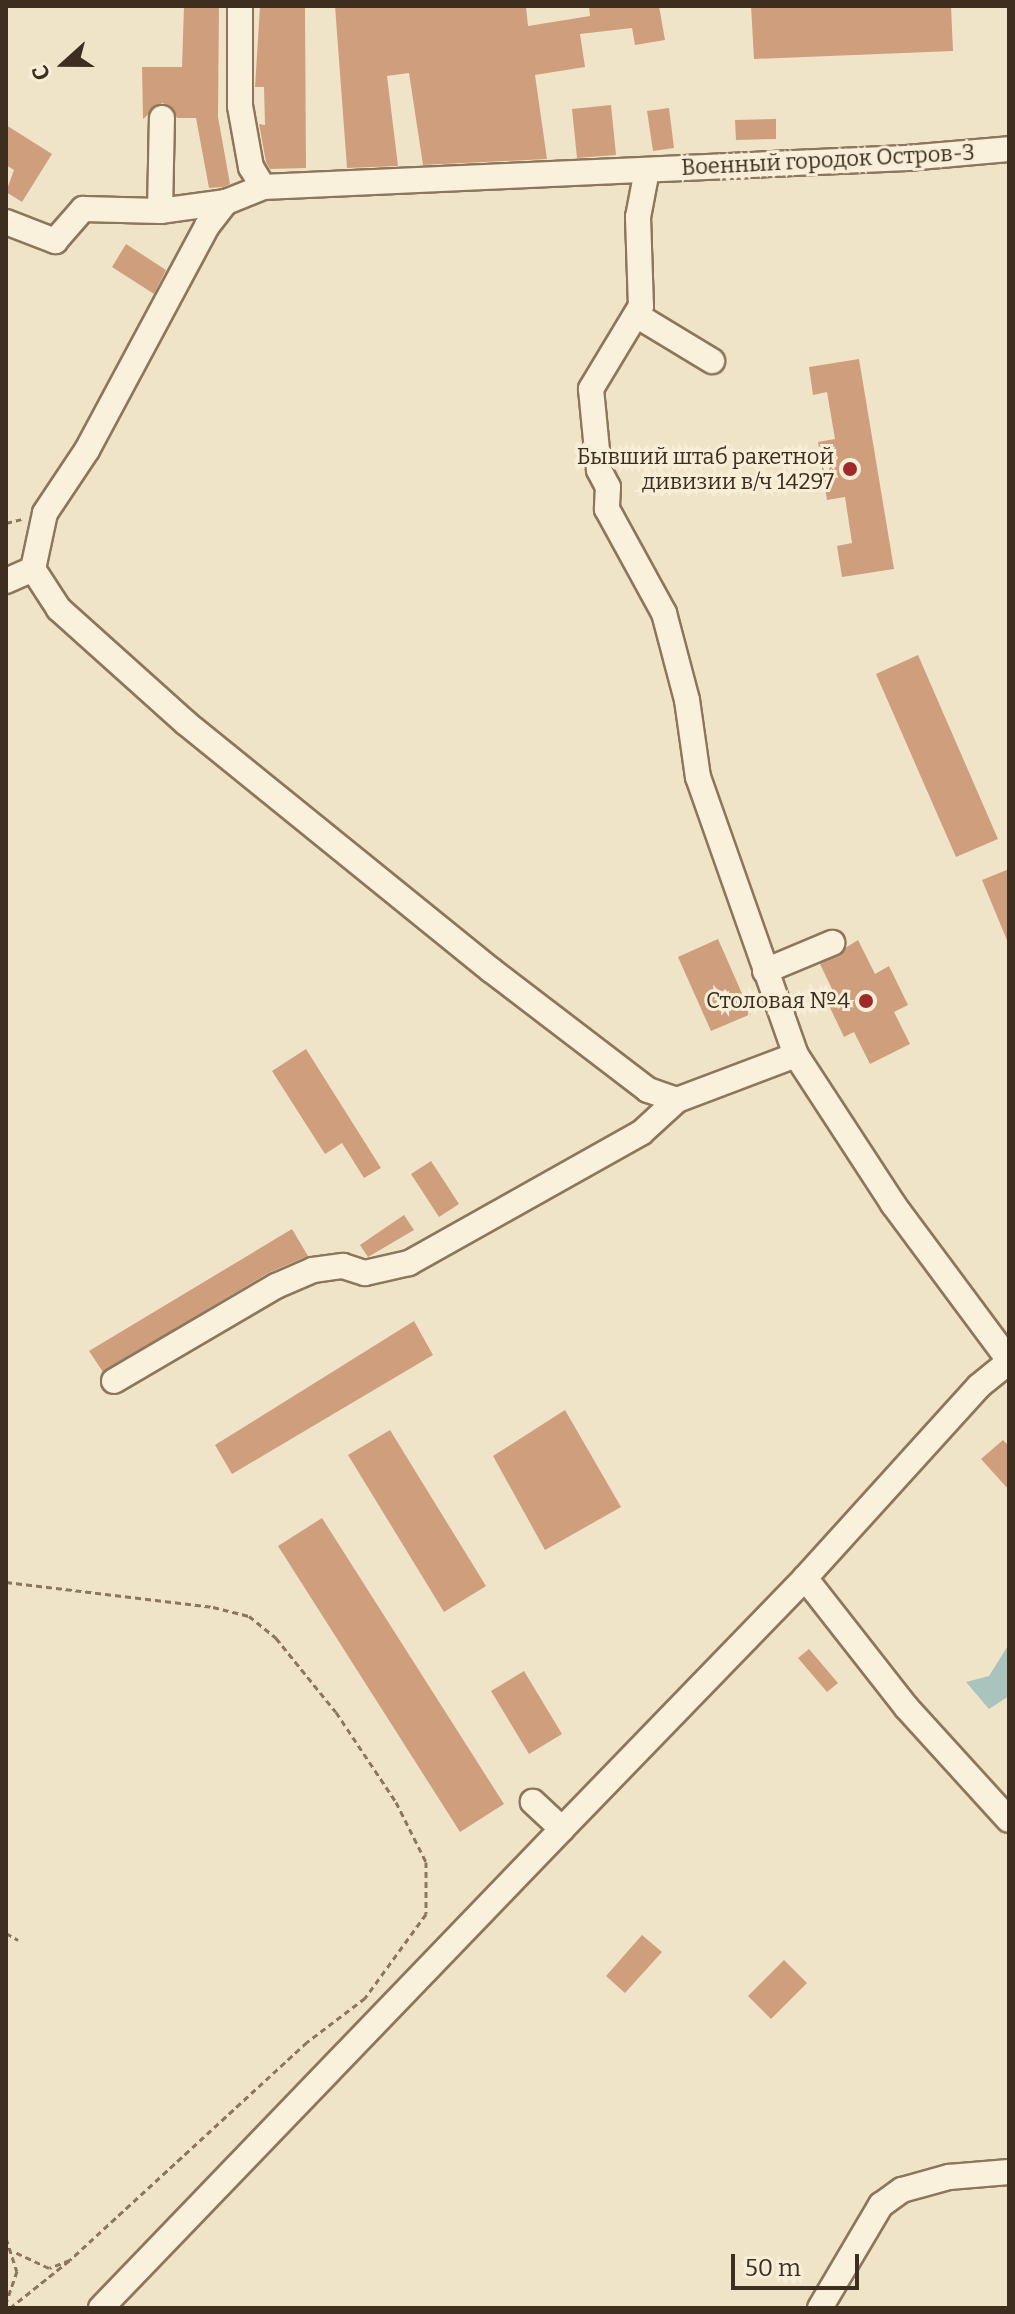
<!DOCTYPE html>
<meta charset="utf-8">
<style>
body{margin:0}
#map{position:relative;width:1015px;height:2314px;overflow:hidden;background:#f0e4c8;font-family:Bitter,serif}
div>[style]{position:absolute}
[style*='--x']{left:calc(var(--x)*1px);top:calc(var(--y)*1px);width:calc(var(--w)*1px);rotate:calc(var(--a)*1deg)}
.water>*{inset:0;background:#a9c4bc}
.building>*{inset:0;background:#cf9f7d}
.path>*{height:3px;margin-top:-1.5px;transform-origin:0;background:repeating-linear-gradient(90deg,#8d765c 0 6px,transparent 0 10px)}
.roads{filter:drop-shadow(2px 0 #8d765c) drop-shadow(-2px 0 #8d765c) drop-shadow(0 2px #8d765c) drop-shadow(0 -2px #8d765c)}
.minor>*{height:24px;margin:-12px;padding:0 12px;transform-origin:12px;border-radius:12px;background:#faf1dc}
.dots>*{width:22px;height:22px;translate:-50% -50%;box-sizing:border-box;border:4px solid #f7eed8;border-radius:50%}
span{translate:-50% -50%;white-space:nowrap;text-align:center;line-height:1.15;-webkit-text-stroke:6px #f7eed8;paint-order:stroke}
.street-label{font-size:22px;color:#3d2e20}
.poi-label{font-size:22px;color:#3d2e20}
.right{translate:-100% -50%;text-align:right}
.frame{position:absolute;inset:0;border:8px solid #3d2e20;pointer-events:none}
.north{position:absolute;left:24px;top:24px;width:80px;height:80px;-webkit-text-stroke:6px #f7eed8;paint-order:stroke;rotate:249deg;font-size:22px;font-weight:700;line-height:32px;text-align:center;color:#3d2e20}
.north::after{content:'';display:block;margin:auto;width:28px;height:36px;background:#3d2e20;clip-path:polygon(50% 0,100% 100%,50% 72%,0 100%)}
.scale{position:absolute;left:731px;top:2254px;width:128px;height:36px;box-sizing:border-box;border:4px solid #3d2e20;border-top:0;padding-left:10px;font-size:24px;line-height:28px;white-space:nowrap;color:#3d2e20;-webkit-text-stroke:6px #f7eed8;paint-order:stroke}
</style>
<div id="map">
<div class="water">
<div style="clip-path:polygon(1009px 1644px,1009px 1696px,989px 1709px,966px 1682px,989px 1676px)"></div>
</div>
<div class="building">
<div style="clip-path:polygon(184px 6px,219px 6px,218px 117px,230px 184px,223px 187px,209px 188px,196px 118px,177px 118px,170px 106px,162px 103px,143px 119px,142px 67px,182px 67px)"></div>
<div style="clip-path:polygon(260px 6px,305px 6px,306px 168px,270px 169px,266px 162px,259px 124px,265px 125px,264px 87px,255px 87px)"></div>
<div style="clip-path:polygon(335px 6px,526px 6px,528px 26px,590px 16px,589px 6px,659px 6px,665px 40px,635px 45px,632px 28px,580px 34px,585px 67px,535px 75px,547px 159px,423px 165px,409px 73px,387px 76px,398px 166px,347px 168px)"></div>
<div style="clip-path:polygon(751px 6px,951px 6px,953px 51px,754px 59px)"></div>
<div style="clip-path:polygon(611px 105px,616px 155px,577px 158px,572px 109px)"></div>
<div style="clip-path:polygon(669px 108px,674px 148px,653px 151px,647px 111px)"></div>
<div style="clip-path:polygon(776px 119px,776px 139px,736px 140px,735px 120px)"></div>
<div style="clip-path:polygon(6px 125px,52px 154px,22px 202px,6px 192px,14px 170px,6px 165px)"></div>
<div style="clip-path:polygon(126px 244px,166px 270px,154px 294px,112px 267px)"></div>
<div style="clip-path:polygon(859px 359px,894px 569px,842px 577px,837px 546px,852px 543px,845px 497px,827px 500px,818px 442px,835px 439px,827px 392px,813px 395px,809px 367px)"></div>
<div style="clip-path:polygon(918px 655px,998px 839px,956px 857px,876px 674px)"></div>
<div style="clip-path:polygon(1009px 869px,1009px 945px,982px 880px)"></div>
<div style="clip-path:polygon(718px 939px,751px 1014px,711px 1031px,678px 957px)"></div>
<div style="clip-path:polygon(858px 940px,875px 974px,889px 966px,908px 1005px,894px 1012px,910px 1044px,870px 1064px,854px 1032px,844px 1037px,824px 995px,833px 991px,820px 964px)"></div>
<div style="clip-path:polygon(306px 1049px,381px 1168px,364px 1178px,342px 1143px,325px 1154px,272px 1071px)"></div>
<div style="clip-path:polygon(431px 1161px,459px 1204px,439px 1217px,411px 1174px)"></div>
<div style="clip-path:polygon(404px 1215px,414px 1230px,368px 1257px,360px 1245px)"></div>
<div style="clip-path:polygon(292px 1229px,308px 1256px,268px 1273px,103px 1372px,89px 1351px)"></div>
<div style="clip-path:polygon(414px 1321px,433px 1355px,232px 1474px,215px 1445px)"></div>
<div style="clip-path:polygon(565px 1410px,621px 1507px,545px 1550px,493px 1456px)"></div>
<div style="clip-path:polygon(390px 1430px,486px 1586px,444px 1612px,348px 1455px)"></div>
<div style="clip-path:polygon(1003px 1440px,1009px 1446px,1009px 1490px,981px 1459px)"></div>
<div style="clip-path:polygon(322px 1518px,504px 1804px,460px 1832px,278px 1546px)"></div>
<div style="clip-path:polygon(809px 1649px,838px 1683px,827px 1692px,798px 1658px)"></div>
<div style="clip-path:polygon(524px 1671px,562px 1734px,529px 1754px,491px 1691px)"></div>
<div style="clip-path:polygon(642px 1935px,662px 1952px,625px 1993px,606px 1976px)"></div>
<div style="clip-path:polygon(784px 1960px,807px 1983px,771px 2019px,748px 1996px)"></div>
</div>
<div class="path">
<div style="--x:6;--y:523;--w:16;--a:-14"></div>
<div style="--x:6;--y:1582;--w:209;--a:6.9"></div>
<div style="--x:213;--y:1607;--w:37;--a:14"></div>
<div style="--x:249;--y:1616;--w:35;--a:39"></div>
<div style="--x:276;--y:1638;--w:95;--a:51"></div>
<div style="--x:336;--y:1712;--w:108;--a:56.3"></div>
<div style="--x:396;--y:1802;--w:67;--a:63.4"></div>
<div style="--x:426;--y:1862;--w:52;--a:90"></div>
<div style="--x:426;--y:1914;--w:104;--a:126"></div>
<div style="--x:365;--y:1998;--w:73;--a:142.8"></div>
<div style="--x:307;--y:2042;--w:322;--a:137.4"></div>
<div style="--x:6;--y:1933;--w:14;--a:30"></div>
<div style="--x:6;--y:2238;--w:35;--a:72"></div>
<div style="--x:17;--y:2271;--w:34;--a:109"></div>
<div style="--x:10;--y:2308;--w:77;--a:-38.7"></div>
<div style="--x:70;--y:2260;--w:22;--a:159"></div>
<div style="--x:49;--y:2268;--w:38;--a:-155"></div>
</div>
<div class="roads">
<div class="minor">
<div style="--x:240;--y:6;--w:100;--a:90"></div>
<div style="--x:240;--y:106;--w:62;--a:79.8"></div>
<div style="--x:251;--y:167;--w:23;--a:59"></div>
<div style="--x:647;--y:170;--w:48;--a:100.8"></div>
<div style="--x:638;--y:217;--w:89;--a:88.1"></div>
<div style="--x:641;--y:306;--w:97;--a:121.1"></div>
<div style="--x:591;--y:389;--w:81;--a:84.4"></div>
<div style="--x:599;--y:470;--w:19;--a:62"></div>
<div style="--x:608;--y:487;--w:22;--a:93"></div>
<div style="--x:607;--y:509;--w:119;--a:61.3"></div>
<div style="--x:664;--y:613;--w:90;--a:75.2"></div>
<div style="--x:687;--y:700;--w:78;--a:81.9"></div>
<div style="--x:698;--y:777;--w:295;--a:70.6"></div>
<div style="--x:796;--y:1055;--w:178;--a:56.9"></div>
<div style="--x:893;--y:1204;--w:194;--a:53.4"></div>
<div style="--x:160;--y:211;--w:93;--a:-88.8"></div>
<div style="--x:6;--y:222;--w:53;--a:21.2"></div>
<div style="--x:55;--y:241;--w:43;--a:-48.8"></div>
<div style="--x:83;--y:209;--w:77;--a:1.5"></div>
<div style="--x:160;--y:211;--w:67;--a:-7.8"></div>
<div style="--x:636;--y:315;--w:89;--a:31.2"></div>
<div style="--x:6;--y:581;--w:30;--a:-24"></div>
<div style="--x:765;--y:971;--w:73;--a:-22.7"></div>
<div style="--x:677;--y:1100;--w:31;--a:-161"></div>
<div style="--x:648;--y:1090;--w:198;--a:-142.6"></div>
<div style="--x:491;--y:970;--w:392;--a:-141"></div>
<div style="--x:186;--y:723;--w:171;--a:-138.1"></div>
<div style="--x:59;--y:609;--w:48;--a:-123"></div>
<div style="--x:33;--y:569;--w:57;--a:-77.9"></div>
<div style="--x:45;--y:513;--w:76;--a:-56.3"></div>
<div style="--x:87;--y:450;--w:254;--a:-61.8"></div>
<div style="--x:207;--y:226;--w:31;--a:-52"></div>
<div style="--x:226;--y:202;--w:40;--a:-22"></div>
<div style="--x:263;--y:187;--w:645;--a:-2.58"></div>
<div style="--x:907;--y:158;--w:102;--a:-5"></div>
<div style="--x:114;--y:1381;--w:188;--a:-30.4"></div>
<div style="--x:276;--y:1286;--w:40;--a:-23.4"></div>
<div style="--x:313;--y:1270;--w:30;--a:-8"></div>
<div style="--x:343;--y:1266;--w:23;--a:18"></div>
<div style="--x:365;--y:1273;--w:45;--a:-12.8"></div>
<div style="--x:409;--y:1263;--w:266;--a:-29.3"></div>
<div style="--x:641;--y:1133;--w:49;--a:-42.5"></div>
<div style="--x:677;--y:1100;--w:127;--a:-20.7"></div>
<div style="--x:805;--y:1578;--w:165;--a:51.9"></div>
<div style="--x:907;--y:1708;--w:151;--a:47.7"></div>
<div style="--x:562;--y:1829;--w:349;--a:-45.9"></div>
<div style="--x:805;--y:1578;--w:259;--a:-47.8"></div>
<div style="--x:979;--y:1386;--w:38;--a:-39"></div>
<div style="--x:101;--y:2308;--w:665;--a:-46.1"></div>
<div style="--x:562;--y:1829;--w:40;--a:-137"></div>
<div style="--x:820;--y:2308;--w:120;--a:-59.4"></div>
<div style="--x:881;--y:2205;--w:26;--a:-36"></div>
<div style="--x:902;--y:2190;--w:49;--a:-15.5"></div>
<div style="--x:949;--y:2177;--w:60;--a:-4.8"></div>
</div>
</div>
<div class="dots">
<div style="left:850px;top:469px;background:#9e2a2b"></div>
<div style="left:866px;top:1001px;background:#9e2a2b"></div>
</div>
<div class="street-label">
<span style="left:828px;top:160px;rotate:-3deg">Военный городок Остров-3</span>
</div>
<div class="poi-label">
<span class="right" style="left:834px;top:469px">Бывший штаб ракетной<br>дивизии в/ч 14297</span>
<span class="right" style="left:850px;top:1001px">Столовая №4</span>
</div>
<div class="frame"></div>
<div class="north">С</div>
<div class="scale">50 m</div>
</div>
